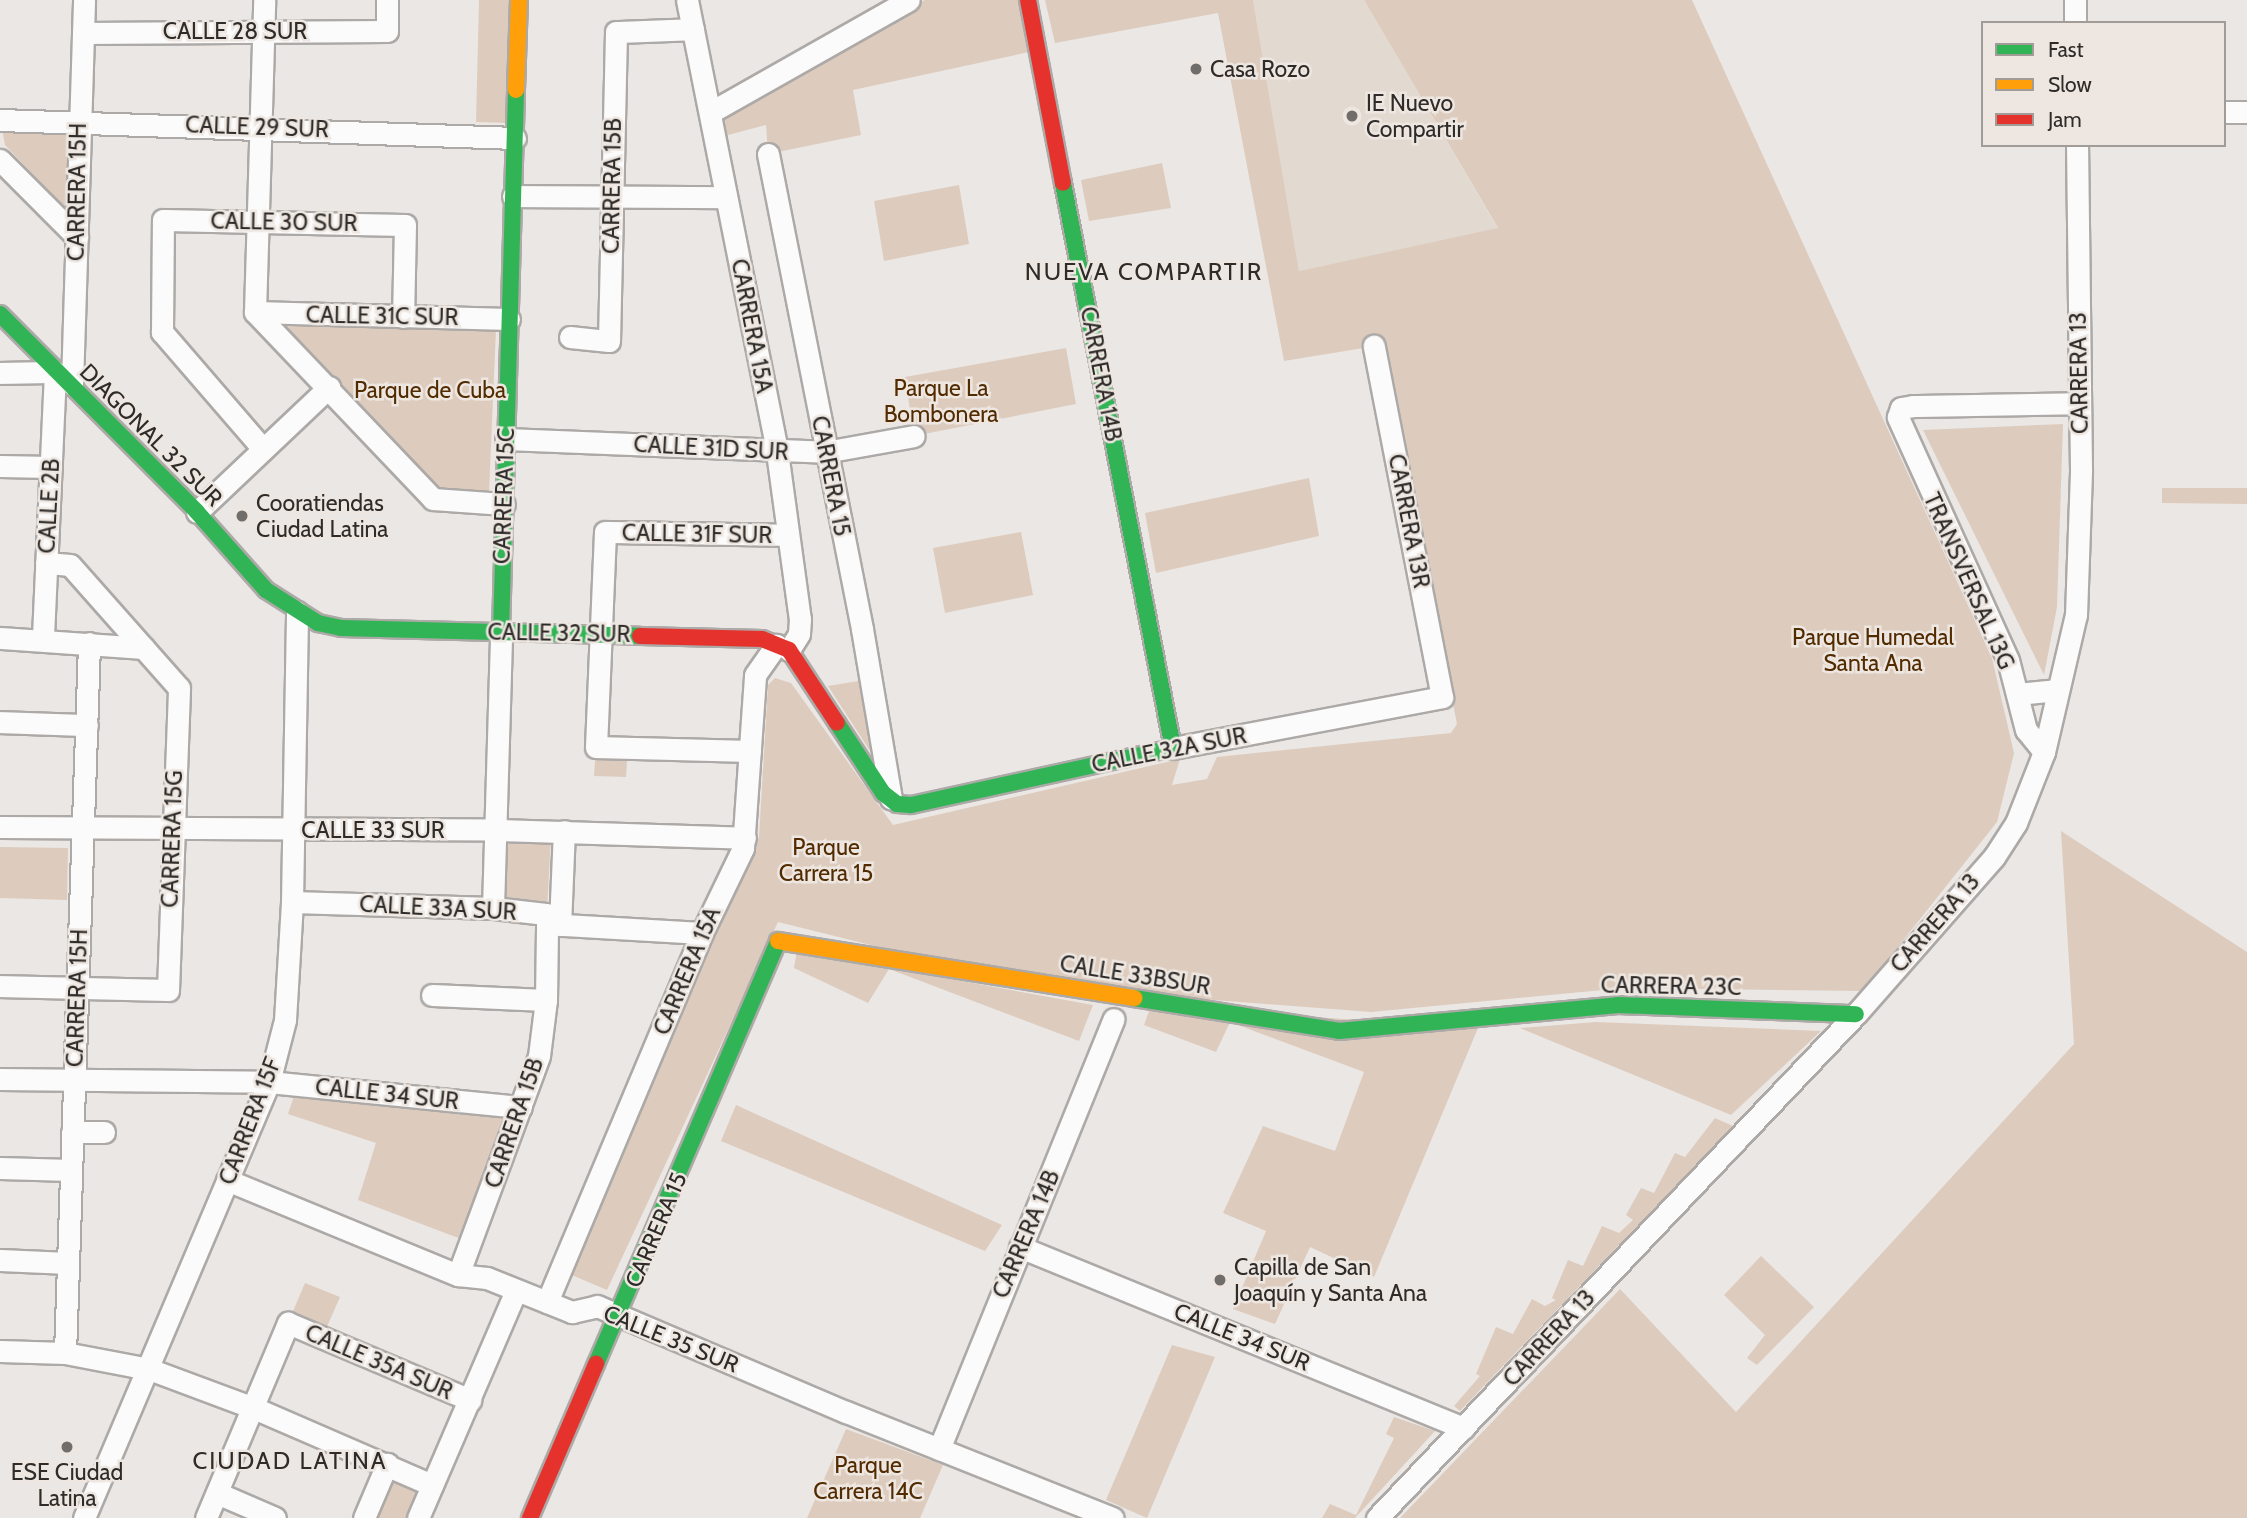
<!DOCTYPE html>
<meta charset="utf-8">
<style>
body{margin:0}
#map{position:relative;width:2247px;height:1518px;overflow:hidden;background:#ebe7e4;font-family:Cabin,sans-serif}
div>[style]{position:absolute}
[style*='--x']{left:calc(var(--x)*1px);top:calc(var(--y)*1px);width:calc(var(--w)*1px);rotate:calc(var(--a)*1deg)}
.built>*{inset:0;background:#e2d9d1}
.green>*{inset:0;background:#ddccbe}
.roads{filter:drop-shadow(2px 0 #aca9a7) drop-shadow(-2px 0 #aca9a7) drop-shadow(0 2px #aca9a7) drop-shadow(0 -2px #aca9a7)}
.street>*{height:21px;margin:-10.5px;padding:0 10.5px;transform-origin:10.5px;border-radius:10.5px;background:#fcfbfb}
.fast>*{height:16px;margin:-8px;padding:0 8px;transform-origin:8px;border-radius:8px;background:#30b455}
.slow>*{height:16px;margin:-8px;padding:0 8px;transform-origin:8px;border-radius:8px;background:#ff9f0a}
.jam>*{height:16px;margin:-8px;padding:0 8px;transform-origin:8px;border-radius:8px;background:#e5322d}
.dots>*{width:19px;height:19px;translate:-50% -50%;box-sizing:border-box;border:4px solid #eee7e1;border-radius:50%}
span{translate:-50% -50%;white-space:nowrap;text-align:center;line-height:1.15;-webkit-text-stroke:5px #eee7e1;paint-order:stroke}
.street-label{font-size:23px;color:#2e2b29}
.poi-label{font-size:23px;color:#2e2b29}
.left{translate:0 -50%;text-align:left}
.park-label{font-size:23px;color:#522b00}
.neighbourhood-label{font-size:24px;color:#2e2b29;letter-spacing:2px}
.legend{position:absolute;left:1981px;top:21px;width:245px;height:126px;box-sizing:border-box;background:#eee7e1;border:2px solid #a19c97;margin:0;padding:9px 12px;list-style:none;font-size:21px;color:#2e2b29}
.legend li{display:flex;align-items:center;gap:14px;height:35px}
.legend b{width:35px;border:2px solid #a19c97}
</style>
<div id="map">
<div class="built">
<div style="clip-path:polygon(1253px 0,1364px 0,1498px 229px,1299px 271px)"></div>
</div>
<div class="green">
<div style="clip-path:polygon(479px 0,510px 0,507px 123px,476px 122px)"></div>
<div style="clip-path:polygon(925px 0,1018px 0,1029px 52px,853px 90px,861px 135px,768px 154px,766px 125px,724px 136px,721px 119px)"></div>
<div style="clip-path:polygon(1045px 0,1253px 0,1299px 271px,1498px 228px,1364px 0,1692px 0,1992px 658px,2014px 753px,1997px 822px,1863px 991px,1624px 988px,1371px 1012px,1201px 999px,919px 957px,778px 922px,607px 1290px,567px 1273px,759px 837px,768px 685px,775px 678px,791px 683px,893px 825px,1180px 759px,1172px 785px,1207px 779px,1217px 757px,1451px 733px,1457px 724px,1382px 345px,1284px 361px,1218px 13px,1055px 43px)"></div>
<div style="clip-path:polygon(2px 129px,67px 133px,69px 212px,5px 145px)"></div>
<div style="clip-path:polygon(1162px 163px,1171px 208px,1089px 221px,1081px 180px)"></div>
<div style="clip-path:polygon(959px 185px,969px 244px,884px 261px,874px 201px)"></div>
<div style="clip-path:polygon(278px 320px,496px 329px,489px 493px,438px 492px)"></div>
<div style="clip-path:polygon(1066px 348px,1076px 404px,914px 436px,905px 377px)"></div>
<div style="clip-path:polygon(2063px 424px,2057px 607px,2044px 675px,1923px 430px)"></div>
<div style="clip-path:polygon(1309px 478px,1319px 536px,1156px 573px,1145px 513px)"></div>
<div style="clip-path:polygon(2162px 488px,2247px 488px,2247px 504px,2162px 503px)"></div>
<div style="clip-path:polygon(1021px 532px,1033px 595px,945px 613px,933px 548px)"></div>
<div style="clip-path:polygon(871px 679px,883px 771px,828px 686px)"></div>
<div style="clip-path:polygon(596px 747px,628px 748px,626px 777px,594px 776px)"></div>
<div style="clip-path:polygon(2061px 831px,2247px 952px,2247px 1518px,1400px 1518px,1620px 1289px,1736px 1412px,2074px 1044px)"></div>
<div style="clip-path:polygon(508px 835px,551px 837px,547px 910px,506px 909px)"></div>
<div style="clip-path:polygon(0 847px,68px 848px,67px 900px,0 898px)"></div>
<div style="clip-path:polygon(797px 951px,1093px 1005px,1079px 1041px,889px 969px,868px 1003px,794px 968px)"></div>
<div style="clip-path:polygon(1151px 1006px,1478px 1028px,1374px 1277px,1310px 1247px,1275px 1324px,1233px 1309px,1266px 1231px,1223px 1213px,1263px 1126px,1335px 1151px,1364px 1072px,1230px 1022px,1216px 1052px,1144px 1025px)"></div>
<div style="clip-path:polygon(1596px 1022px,1821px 1031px,1731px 1115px,1520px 1028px)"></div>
<div style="clip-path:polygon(296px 1090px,511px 1115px,461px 1239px,358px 1200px,376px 1143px,288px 1114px)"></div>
<div style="clip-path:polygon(736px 1105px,1002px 1225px,985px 1251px,721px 1141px)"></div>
<div style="clip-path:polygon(1715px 1118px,1733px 1126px,1460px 1411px,1454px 1406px,1480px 1376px,1476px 1374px,1496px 1327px,1513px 1334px,1532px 1299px,1545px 1306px,1556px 1300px,1552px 1298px,1568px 1260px,1583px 1266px,1602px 1226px,1619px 1233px,1633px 1220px,1626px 1215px,1641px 1188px,1654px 1193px,1675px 1153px,1685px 1157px)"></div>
<div style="clip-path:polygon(1761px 1256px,1814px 1307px,1757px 1365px,1747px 1358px,1765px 1335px,1724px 1295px)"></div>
<div style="clip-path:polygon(305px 1283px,340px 1297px,322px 1338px,288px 1323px)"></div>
<div style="clip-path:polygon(1172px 1345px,1215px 1357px,1147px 1518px,1106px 1500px)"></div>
<div style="clip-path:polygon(1394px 1417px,1435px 1431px,1355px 1518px,1322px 1518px,1330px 1504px,1356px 1515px,1394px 1438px,1386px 1434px)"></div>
<div style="clip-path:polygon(846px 1429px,943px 1465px,920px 1518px,807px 1518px)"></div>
<div style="clip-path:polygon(387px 1477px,424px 1492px,411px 1518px,371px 1518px)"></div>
</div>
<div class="roads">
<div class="street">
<div style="--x:687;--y:0;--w:461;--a:78.7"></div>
<div style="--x:777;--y:452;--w:169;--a:82.2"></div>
<div style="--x:800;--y:619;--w:15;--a:94"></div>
<div style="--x:799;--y:634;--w:19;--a:122"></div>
<div style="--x:2075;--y:0;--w:23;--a:90"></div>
<div style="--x:83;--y:33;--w:304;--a:-0.4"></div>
<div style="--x:387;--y:31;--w:31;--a:-90"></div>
<div style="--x:711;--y:112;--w:227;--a:-29.5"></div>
<div style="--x:2224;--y:112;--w:23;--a:0"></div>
<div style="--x:0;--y:120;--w:515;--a:2"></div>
<div style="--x:768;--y:154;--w:484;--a:78.8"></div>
<div style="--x:862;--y:629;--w:172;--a:80.3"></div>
<div style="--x:0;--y:160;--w:109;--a:45"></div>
<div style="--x:513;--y:196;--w:213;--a:0.3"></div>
<div style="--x:255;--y:312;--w:258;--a:46.4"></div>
<div style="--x:433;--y:499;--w:71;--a:4"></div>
<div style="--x:255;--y:312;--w:312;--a:-88.3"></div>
<div style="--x:255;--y:312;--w:254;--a:1.6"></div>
<div style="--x:570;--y:337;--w:39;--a:6"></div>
<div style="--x:609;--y:341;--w:309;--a:-88.7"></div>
<div style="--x:616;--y:32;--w:77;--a:-2.2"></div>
<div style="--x:0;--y:373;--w:55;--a:-1"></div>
<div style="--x:55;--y:372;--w:267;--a:92.6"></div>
<div style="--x:72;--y:384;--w:384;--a:-88.2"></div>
<div style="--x:506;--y:439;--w:319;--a:2.3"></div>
<div style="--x:825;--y:452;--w:90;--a:-10.2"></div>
<div style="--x:263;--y:449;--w:155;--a:-130.8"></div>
<div style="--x:162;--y:332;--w:112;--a:-89.5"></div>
<div style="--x:163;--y:220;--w:242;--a:1.2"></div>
<div style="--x:405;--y:225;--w:92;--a:91.2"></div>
<div style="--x:0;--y:466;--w:51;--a:1.1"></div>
<div style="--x:197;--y:512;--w:182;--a:-43.4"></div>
<div style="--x:0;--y:638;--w:144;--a:4"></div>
<div style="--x:2017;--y:694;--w:41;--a:-5.6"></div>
<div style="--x:0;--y:722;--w:87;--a:2"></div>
<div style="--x:1173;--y:748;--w:274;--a:-10.7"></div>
<div style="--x:1442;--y:697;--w:358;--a:-101"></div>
<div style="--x:750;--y:751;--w:154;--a:-178.5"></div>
<div style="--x:596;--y:747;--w:215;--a:-87.6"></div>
<div style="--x:605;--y:532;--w:183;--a:0.9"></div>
<div style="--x:2044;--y:752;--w:28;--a:-129"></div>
<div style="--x:2026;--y:730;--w:72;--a:-104.4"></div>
<div style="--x:2008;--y:660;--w:267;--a:-114.4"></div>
<div style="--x:1898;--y:417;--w:9;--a:-72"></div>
<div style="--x:1901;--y:408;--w:12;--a:-9"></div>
<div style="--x:1913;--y:406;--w:167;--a:-1"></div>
<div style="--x:0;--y:827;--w:495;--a:0.3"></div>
<div style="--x:495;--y:830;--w:250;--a:1.8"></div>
<div style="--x:292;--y:902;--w:201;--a:1.7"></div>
<div style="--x:493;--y:908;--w:53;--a:6.5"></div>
<div style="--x:546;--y:914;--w:10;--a:84"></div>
<div style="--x:547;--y:924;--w:155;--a:3.3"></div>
<div style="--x:493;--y:908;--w:276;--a:-88.3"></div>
<div style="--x:560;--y:925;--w:94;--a:-87.6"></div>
<div style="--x:0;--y:986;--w:168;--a:1.4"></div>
<div style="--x:168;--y:990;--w:302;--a:-87.9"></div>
<div style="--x:179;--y:688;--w:164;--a:-131.5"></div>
<div style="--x:70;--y:565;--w:24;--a:-175"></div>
<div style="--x:432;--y:995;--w:114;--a:2.5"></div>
<div style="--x:0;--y:1079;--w:269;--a:0.6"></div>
<div style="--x:269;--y:1082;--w:253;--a:5.7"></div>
<div style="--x:72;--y:1132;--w:32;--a:0"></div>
<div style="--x:0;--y:1168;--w:71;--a:1.6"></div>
<div style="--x:227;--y:1180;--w:250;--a:22.4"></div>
<div style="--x:458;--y:1275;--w:29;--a:6"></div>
<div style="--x:487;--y:1278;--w:92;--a:21.8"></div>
<div style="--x:572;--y:1312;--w:26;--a:-13"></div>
<div style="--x:597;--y:1306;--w:271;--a:23.1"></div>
<div style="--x:846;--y:1412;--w:287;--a:21.7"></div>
<div style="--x:1020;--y:1247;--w:479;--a:22.2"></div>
<div style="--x:0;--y:1260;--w:68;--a:2.5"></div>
<div style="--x:458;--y:1275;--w:233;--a:-69.7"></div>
<div style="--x:539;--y:1056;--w:56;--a:-82.9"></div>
<div style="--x:546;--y:1000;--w:76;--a:-89.2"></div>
<div style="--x:547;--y:1302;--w:400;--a:-67.2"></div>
<div style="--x:702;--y:933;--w:94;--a:-64.2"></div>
<div style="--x:743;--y:848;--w:173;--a:-86"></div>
<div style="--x:755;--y:675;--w:37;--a:-55"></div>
<div style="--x:0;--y:1351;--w:65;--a:1.8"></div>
<div style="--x:65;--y:1353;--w:86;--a:10.8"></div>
<div style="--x:149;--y:1369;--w:112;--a:20.4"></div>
<div style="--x:254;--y:1408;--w:194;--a:23.4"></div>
<div style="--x:65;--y:1353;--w:710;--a:-88.06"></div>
<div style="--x:939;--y:1449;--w:464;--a:-67.9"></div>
<div style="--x:217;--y:1493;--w:63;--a:23.3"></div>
<div style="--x:84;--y:1518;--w:474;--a:-67"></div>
<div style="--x:269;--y:1082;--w:64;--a:-75.5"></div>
<div style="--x:285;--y:1020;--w:118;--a:-86.6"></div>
<div style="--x:292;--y:902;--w:290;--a:-89"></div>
<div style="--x:206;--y:1518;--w:212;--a:-67.2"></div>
<div style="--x:288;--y:1323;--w:198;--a:22.9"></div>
<div style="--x:364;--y:1518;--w:59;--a:-66.9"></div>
<div style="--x:418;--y:1518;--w:248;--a:-66.7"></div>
<div style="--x:1377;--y:1518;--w:695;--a:-46.46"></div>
<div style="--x:1856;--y:1014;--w:209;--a:-48.7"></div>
<div style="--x:1994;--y:857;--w:40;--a:-57.1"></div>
<div style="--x:2016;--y:823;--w:76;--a:-68.5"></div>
<div style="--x:2044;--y:752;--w:141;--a:-76.9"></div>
<div style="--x:2076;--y:615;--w:146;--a:-88"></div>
<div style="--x:2081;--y:469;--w:324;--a:-90.7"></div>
</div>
<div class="fast">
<div style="--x:0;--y:314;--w:279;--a:45.1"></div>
<div style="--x:197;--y:512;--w:104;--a:48.5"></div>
<div style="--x:266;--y:590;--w:62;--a:32.4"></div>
<div style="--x:318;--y:623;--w:24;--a:12"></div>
<div style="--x:341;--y:628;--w:299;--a:1.5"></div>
<div style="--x:501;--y:632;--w:542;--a:-88.41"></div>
<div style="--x:837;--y:723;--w:84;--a:56.7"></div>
<div style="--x:883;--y:793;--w:18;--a:38"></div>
<div style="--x:897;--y:804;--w:14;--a:4"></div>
<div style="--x:911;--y:805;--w:268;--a:-12.3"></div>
<div style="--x:1173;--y:748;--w:576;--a:-101.02"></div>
<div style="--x:1134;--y:998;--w:208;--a:9.1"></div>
<div style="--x:1339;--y:1031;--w:280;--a:-5.3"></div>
<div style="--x:1618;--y:1005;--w:238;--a:2.2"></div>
<div style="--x:596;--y:1364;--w:460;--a:-66.7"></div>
</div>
<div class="slow">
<div style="--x:516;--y:90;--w:90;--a:-88.1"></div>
<div style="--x:778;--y:941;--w:361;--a:9.1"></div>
</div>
<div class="jam">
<div style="--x:1028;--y:0;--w:186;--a:79.2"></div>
<div style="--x:640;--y:636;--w:122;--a:1.4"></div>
<div style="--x:762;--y:639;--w:29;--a:22"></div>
<div style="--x:789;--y:650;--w:87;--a:56.7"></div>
<div style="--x:530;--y:1518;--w:168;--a:-66.8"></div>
</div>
</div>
<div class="dots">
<div style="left:1196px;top:69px;background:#706d6a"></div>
<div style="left:1352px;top:116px;background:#706d6a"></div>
<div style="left:242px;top:516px;background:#706d6a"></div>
<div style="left:1220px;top:1280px;background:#706d6a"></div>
<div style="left:67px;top:1447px;background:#706d6a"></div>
</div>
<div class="street-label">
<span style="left:235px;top:31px">CALLE 28 SUR</span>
<span style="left:257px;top:127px;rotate:2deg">CALLE 29 SUR</span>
<span style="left:612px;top:186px;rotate:-89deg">CARRERA 15B</span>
<span style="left:77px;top:192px;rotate:-89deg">CARRERA 15H</span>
<span style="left:284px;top:222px;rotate:1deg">CALLE 30 SUR</span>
<span style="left:382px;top:316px;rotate:1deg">CALLE 31C SUR</span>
<span style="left:752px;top:326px;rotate:79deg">CARRERA 15A</span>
<span style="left:2079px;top:373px;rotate:-91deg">CARRERA 13</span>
<span style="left:1101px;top:374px;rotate:79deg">CARRERA 14B</span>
<span style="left:151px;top:435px;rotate:45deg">DIAGONAL 32 SUR</span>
<span style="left:711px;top:448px;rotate:3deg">CALLE 31D SUR</span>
<span style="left:831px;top:476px;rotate:79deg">CARRERA 15</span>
<span style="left:504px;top:496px;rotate:-88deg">CARRERA 15C</span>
<span style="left:49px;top:506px;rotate:-87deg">CALLE 2B</span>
<span style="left:1409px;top:521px;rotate:79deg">CARRERA 13R</span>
<span style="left:697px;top:534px;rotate:1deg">CALLE 31F SUR</span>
<span style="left:1969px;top:581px;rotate:66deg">TRANSVERSAL 13G</span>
<span style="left:559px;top:633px;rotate:1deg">CALLE 32 SUR</span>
<span style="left:1169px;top:750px;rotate:-11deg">CALLE 32A SUR</span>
<span style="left:373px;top:830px">CALLE 33 SUR</span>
<span style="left:172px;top:839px;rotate:-88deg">CARRERA 15G</span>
<span style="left:438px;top:908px;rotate:3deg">CALLE 33A SUR</span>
<span style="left:1935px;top:923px;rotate:-49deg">CARRERA 13</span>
<span style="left:687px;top:971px;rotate:-67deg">CARRERA 15A</span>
<span style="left:1135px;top:975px;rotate:9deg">CALLE 33BSUR</span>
<span style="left:1671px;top:986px;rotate:1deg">CARRERA 23C</span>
<span style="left:77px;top:998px;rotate:-88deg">CARRERA 15H</span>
<span style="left:387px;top:1094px;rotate:6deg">CALLE 34 SUR</span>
<span style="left:250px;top:1121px;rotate:-69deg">CARRERA 15F</span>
<span style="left:514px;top:1123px;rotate:-71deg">CARRERA 15B</span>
<span style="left:656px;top:1230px;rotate:-67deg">CARRERA 15</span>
<span style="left:1026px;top:1234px;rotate:-67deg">CARRERA 14B</span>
<span style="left:1242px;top:1337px;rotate:22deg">CALLE 34 SUR</span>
<span style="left:1549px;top:1338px;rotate:-47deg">CARRERA 13</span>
<span style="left:671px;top:1339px;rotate:22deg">CALLE 35 SUR</span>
<span style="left:379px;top:1362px;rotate:23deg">CALLE 35A SUR</span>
</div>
<div class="poi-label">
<span class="left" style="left:1210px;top:69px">Casa Rozo</span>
<span class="left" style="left:1366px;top:116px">IE Nuevo<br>Compartir</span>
<span class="left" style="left:256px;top:516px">Cooratiendas<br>Ciudad Latina</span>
<span class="left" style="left:1234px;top:1280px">Capilla de San<br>Joaquín y Santa Ana</span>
<span style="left:67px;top:1485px">ESE Ciudad<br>Latina</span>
</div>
<div class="park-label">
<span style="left:941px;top:401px">Parque La<br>Bombonera</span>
<span style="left:430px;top:390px">Parque de Cuba</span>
<span style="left:1873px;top:650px">Parque Humedal<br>Santa Ana</span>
<span style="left:826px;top:860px">Parque<br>Carrera 15</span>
<span style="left:868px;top:1478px">Parque<br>Carrera 14C</span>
</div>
<div class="neighbourhood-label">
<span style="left:1144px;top:272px">NUEVA COMPARTIR</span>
<span style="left:290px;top:1461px">CIUDAD LATINA</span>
</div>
<ul class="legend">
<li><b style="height:9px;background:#30b455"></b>Fast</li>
<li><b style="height:9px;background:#ff9f0a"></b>Slow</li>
<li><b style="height:9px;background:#e5322d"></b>Jam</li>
</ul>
</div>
